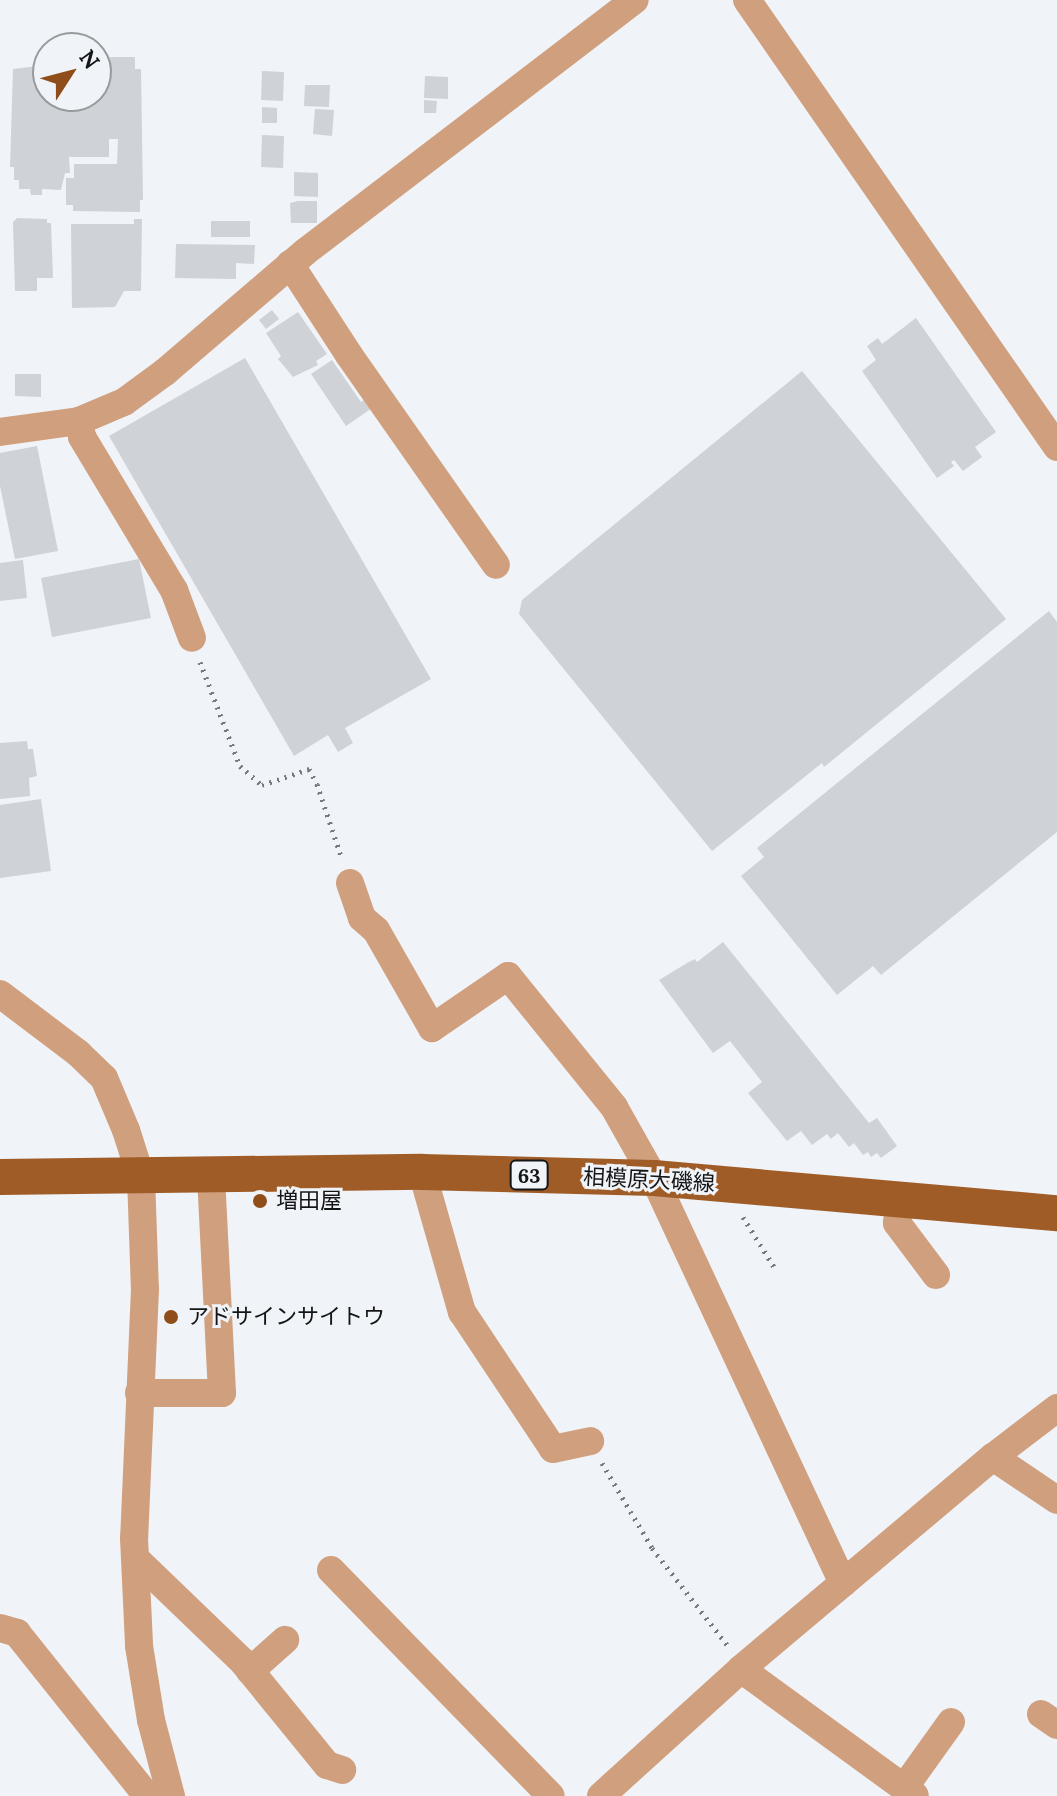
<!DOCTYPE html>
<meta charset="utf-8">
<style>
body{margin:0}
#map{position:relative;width:1057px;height:1796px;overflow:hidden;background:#f0f3f7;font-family:Lora,"Noto Sans JP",serif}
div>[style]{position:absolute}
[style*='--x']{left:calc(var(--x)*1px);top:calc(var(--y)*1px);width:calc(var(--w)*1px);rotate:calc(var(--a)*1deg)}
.building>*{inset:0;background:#cfd2d7}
.path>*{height:5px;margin-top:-2.5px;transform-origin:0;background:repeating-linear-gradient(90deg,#77797c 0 2px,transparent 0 8px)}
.minor>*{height:28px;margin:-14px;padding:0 14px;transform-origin:14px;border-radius:14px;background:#d09f7e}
.major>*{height:36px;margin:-18px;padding:0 18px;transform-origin:18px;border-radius:18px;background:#a05c27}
.dots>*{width:22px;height:22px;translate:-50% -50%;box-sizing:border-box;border:4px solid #f0f3f7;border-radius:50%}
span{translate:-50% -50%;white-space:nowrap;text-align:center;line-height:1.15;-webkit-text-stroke:6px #f0f3f7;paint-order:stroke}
.shield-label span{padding:2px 6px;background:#f0f3f7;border:2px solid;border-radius:6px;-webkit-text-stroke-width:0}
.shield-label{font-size:20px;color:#141517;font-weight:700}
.street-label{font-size:22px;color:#141517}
.poi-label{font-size:22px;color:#141517}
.left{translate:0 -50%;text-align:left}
.north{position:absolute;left:32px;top:32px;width:80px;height:80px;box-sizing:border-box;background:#f0f3f7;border:2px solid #989a9d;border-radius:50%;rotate:54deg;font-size:22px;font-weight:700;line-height:32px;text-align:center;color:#141517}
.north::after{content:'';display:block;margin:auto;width:28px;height:36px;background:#8f4e19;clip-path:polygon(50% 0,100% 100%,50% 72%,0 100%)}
</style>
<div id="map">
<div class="building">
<div style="clip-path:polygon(97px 57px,135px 57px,135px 69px,141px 69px,143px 200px,140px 200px,140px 212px,73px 211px,73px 205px,66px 205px,66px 178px,74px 178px,74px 164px,117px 164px,118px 139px,109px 139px,109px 157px,69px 157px,70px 173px,65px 173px,61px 190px,42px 189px,42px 195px,31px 195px,30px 189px,19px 189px,19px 180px,14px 180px,14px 167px,10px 167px,13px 69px,47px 65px,48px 96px,96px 96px)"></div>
<div style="clip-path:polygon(262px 71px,284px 72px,283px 101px,261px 100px)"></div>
<div style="clip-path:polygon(425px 76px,448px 77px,448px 99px,424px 98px)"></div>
<div style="clip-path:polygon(305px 85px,330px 85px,329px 107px,304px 106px)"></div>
<div style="clip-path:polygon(424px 100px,437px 101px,436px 113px,424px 113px)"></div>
<div style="clip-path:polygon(262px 107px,277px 108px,277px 123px,262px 123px)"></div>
<div style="clip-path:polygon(315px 109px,334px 110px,332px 136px,313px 134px)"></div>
<div style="clip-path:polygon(262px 135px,284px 136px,283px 168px,261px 167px)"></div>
<div style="clip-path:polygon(294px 172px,318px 173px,318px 197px,294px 196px)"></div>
<div style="clip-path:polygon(298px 201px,317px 201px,317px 223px,291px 223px,290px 203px)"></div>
<div style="clip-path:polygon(17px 218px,47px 219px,47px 223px,51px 223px,53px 278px,37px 278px,37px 291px,15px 291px,13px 222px)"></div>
<div style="clip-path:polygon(134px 219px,142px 219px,141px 291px,124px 291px,115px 307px,72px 308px,71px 224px,134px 224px)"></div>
<div style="clip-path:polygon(211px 221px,250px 221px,250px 237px,211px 237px)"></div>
<div style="clip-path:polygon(176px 244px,255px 245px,254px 264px,236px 263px,236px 279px,175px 278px)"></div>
<div style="clip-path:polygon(272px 310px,279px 319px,266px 329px,259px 320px)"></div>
<div style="clip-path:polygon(298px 312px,327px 354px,316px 361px,318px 365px,293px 377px,278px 359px,281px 356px,266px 333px)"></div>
<div style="clip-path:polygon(916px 318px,996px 432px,975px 447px,982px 457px,963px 471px,954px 460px,951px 462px,954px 466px,937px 478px,862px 371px,876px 360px,867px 346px,878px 338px,882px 344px)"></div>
<div style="clip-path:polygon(245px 358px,431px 679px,345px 728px,353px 743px,338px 752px,328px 735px,294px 756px,109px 436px)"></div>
<div style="clip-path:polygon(332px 360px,361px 402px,365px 399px,372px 408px,346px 426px,311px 374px)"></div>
<div style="clip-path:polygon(802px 371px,1006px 619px,824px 767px,822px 763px,712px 851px,519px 614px,522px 600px)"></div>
<div style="clip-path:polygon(15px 374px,41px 374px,41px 397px,15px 396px)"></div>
<div style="clip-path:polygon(37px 446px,58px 551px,15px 559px,0 486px,0 453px)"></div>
<div style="clip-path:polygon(139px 559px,151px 618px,52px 637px,41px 578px)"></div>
<div style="clip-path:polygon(23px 560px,27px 598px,0 601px,0 563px)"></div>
<div style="clip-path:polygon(1049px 611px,1057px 622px,1057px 832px,881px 975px,873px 966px,837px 995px,741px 876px,764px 857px,757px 848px)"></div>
<div style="clip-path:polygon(27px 741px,28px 749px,33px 749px,37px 776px,29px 778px,30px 796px,0 799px,0 743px)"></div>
<div style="clip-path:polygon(41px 799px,51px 871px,0 878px,0 805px)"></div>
<div style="clip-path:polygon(723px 942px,869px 1123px,877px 1118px,897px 1146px,881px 1158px,877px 1153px,871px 1157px,868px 1152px,863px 1155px,854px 1143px,849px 1147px,838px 1133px,831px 1139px,827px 1134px,812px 1145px,801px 1131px,787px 1141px,748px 1093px,762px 1082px,730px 1041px,713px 1053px,659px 980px,687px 963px,695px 959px,697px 962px)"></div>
</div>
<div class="path">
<div style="--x:200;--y:662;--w:111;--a:69"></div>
<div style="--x:240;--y:766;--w:29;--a:41"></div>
<div style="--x:262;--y:785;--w:50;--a:-18.8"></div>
<div style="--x:309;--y:769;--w:17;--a:62"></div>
<div style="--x:317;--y:784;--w:79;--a:71.6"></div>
<div style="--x:743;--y:1217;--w:62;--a:58.1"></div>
<div style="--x:602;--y:1463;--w:99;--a:59.5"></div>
<div style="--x:652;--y:1548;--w:124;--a:52.2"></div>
</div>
<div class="minor">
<div style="--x:747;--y:0;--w:544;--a:55.26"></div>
<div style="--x:290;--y:264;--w:108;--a:57"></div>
<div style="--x:349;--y:355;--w:256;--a:55"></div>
<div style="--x:79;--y:421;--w:16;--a:79"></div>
<div style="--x:82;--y:437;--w:179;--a:59"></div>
<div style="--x:174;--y:590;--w:51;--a:69.4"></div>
<div style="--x:0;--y:432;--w:80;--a:-7.9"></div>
<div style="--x:79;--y:421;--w:49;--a:-22.9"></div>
<div style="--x:124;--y:402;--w:51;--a:-36.2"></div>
<div style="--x:165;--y:372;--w:184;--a:-40.6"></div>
<div style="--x:305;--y:252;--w:415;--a:-37.4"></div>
<div style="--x:350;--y:883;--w:37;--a:71"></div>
<div style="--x:362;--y:918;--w:18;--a:41"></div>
<div style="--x:376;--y:930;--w:113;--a:60.3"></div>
<div style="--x:432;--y:1028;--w:92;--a:-34.4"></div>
<div style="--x:508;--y:976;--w:169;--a:51"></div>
<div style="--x:614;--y:1107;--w:81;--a:60.6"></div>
<div style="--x:654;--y:1178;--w:447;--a:65"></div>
<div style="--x:0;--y:994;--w:98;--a:37.1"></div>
<div style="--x:78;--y:1053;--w:36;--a:44"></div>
<div style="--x:104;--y:1078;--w:56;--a:67.1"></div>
<div style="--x:126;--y:1130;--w:49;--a:72.3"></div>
<div style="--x:141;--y:1177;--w:112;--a:88"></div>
<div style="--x:145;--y:1289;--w:249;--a:92.5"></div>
<div style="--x:134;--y:1538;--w:108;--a:87.3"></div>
<div style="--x:139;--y:1646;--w:75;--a:80.8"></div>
<div style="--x:151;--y:1720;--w:79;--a:75.3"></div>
<div style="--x:422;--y:1172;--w:146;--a:74.1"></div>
<div style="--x:462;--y:1312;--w:164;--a:56.4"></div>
<div style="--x:553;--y:1449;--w:38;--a:-12"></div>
<div style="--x:900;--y:1198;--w:25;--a:97"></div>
<div style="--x:897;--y:1223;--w:65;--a:53.1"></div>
<div style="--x:139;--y:1393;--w:83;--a:0"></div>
<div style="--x:222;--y:1393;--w:218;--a:-92.9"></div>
<div style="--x:993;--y:1457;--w:77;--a:33.9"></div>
<div style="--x:135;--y:1558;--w:150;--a:43.9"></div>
<div style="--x:243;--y:1662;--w:133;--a:50.8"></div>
<div style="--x:327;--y:1765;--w:16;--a:18"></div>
<div style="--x:331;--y:1570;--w:315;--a:45.8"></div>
<div style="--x:0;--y:1628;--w:18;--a:16"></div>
<div style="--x:17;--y:1633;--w:208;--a:51.4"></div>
<div style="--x:741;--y:1669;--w:215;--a:36.1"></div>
<div style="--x:250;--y:1671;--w:47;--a:-41.5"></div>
<div style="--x:1041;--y:1714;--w:19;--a:35"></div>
<div style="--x:904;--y:1788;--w:81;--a:-54.5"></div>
<div style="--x:601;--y:1796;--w:189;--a:-42.2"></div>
<div style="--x:741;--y:1669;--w:329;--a:-40.1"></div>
<div style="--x:993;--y:1457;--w:81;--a:-37.4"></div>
</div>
<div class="major">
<div style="--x:0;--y:1177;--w:422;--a:-0.7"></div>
<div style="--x:422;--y:1172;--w:232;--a:1.5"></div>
<div style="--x:654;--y:1178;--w:405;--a:5"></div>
</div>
<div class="dots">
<div style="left:260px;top:1201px;background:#8f4e19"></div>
<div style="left:171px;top:1317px;background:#8f4e19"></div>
</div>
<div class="shield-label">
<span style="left:529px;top:1175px">63</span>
</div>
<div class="street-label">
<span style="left:649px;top:1180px;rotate:3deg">相模原大磯線</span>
</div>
<div class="poi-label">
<span class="left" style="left:276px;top:1201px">増田屋</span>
<span class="left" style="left:187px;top:1317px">アドサインサイトウ</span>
</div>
<div class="north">N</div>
</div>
